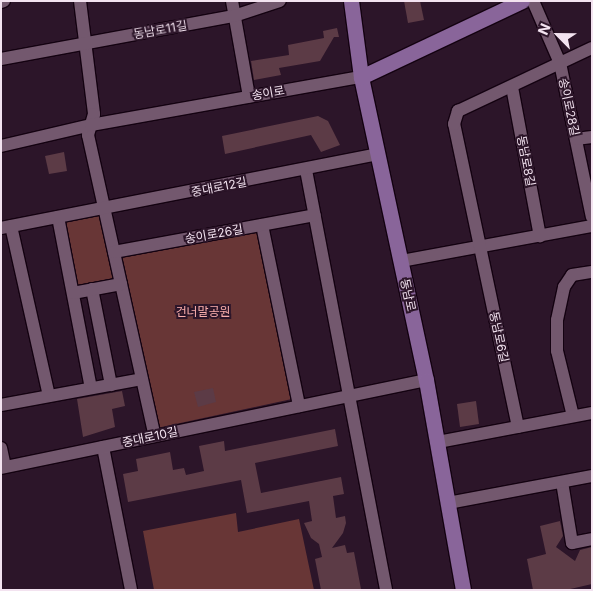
<!DOCTYPE html>
<meta charset="utf-8">
<style>
body{margin:0}
#map{position:relative;width:593px;height:591px;overflow:hidden;background:#2c1529;font-family:Inter,"Noto Sans KR",sans-serif}
div>[style]{position:absolute}
[style*='--x']{left:calc(var(--x)*1px);top:calc(var(--y)*1px);width:calc(var(--w)*1px);rotate:calc(var(--a)*1deg)}
.green>*{inset:0;background:#683636}
.building>*{inset:0;background:#5c3b46}
.roads{filter:drop-shadow(1px 0 #140211) drop-shadow(-1px 0 #140211) drop-shadow(0 1px #140211) drop-shadow(0 -1px #140211)}
.minor>*{height:12px;margin:-6px;padding:0 6px;transform-origin:6px;border-radius:6px;background:#73586e}
.major>*{height:15px;margin:-7.5px;padding:0 7.5px;transform-origin:7.5px;border-radius:7.5px;background:#89659a}
span{translate:-50% -50%;white-space:nowrap;text-align:center;line-height:1.15;-webkit-text-stroke:4px #2c1529;paint-order:stroke}
.street-label{font-size:12px;color:#f3e3f0}
.park-label{font-size:12px;color:#faaeac}
.frame{position:absolute;inset:0;border:2px solid #f3e3f0;pointer-events:none}
.north{position:absolute;left:533px;top:10px;width:50px;height:50px;-webkit-text-stroke:4px #2c1529;paint-order:stroke;rotate:293deg;font-size:14px;font-weight:700;line-height:20px;text-align:center;color:#f3e3f0}
.north::after{content:'';display:block;margin:auto;width:18px;height:22px;background:#f3e3f0;clip-path:polygon(50% 0,100% 100%,50% 72%,0 100%)}
</style>
<div id="map">
<div class="green">
<div style="clip-path:polygon(102px 212px,115px 281px,75px 289px,61px 219px)"></div>
<div style="clip-path:polygon(259px 230px,292px 399px,157px 428px,117px 254px)"></div>
<div style="clip-path:polygon(236px 513px,238px 532px,299px 519px,314px 590px,154px 590px,143px 531px)"></div>
</div>
<div class="building">
<div style="clip-path:polygon(404px 1px,420px 1px,424px 20px,408px 23px)"></div>
<div style="clip-path:polygon(337px 28px,339px 37px,334px 37px,320px 61px,279px 68px,281px 75px,254px 80px,251px 61px,289px 55px,288px 45px,324px 38px,323px 31px)"></div>
<div style="clip-path:polygon(318px 116px,328px 121px,340px 145px,321px 152px,311px 135px,225px 154px,222px 136px)"></div>
<div style="clip-path:polygon(64px 152px,67px 171px,49px 174px,45px 156px)"></div>
<div style="clip-path:polygon(213px 388px,216px 402px,198px 407px,194px 392px)"></div>
<div style="clip-path:polygon(122px 391px,125px 406px,112px 409px,115px 427px,83px 437px,77px 399px)"></div>
<div style="clip-path:polygon(476px 401px,479px 424px,460px 427px,457px 404px)"></div>
<div style="clip-path:polygon(335px 429px,338px 446px,255px 463px,261px 493px,341px 477px,344px 494px,333px 496px,336px 518px,345px 516px,346px 523px,343px 533px,332px 548px,345px 545px,347px 553px,354px 552px,361px 589px,321px 590px,315px 559px,322px 557px,319px 544px,311px 538px,304px 523px,312px 521px,309px 501px,247px 513px,241px 480px,128px 502px,123px 474px,138px 471px,136px 459px,170px 452px,173px 470px,184px 468px,186px 475px,204px 471px,199px 446px,224px 441px,225px 451px)"></div>
<div style="clip-path:polygon(560px 521px,563px 536px,556px 547px,575px 561px,580px 550px,592px 547px,592px 584px,566px 590px,533px 590px,527px 559px,546px 554px,540px 526px)"></div>
</div>
<div class="roads">
<div class="minor">
<div style="--x:80;--y:1;--w:114;--a:82.9"></div>
<div style="--x:94;--y:114;--w:22;--a:106"></div>
<div style="--x:88;--y:135;--w:308;--a:77.5"></div>
<div style="--x:232;--y:1;--w:97;--a:79.9"></div>
<div style="--x:533;--y:1;--w:68;--a:66.5"></div>
<div style="--x:560;--y:63;--w:157;--a:78.3"></div>
<div style="--x:1;--y:2;--w:3;--a:-18"></div>
<div style="--x:1;--y:59;--w:237;--a:-10.5"></div>
<div style="--x:234;--y:16;--w:48;--a:-18.1"></div>
<div style="--x:512;--y:87;--w:152;--a:79.4"></div>
<div style="--x:576;--y:139;--w:16;--a:-7"></div>
<div style="--x:1;--y:146;--w:92;--a:-13.1"></div>
<div style="--x:91;--y:125;--w:274;--a:-10.1"></div>
<div style="--x:306;--y:170;--w:428;--a:79.2"></div>
<div style="--x:58;--y:217;--w:174;--a:79.1"></div>
<div style="--x:262;--y:225;--w:185;--a:78.4"></div>
<div style="--x:11;--y:226;--w:174;--a:77.4"></div>
<div style="--x:1;--y:228;--w:385;--a:-11.1"></div>
<div style="--x:114;--y:252;--w:204;--a:-10.4"></div>
<div style="--x:401;--y:261;--w:194;--a:-10.4"></div>
<div style="--x:92;--y:289;--w:98;--a:78.8"></div>
<div style="--x:73;--y:293;--w:49;--a:-10.6"></div>
<div style="--x:1;--y:405;--w:143;--a:-10.4"></div>
<div style="--x:573;--y:416;--w:67;--a:-103.8"></div>
<div style="--x:557;--y:351;--w:31;--a:-90"></div>
<div style="--x:557;--y:320;--w:34;--a:-78"></div>
<div style="--x:564;--y:287;--w:14;--a:-56"></div>
<div style="--x:572;--y:275;--w:20;--a:-9"></div>
<div style="--x:518;--y:427;--w:310;--a:-101.9"></div>
<div style="--x:454;--y:124;--w:14;--a:-73"></div>
<div style="--x:458;--y:111;--w:148;--a:-25.2"></div>
<div style="--x:438;--y:442;--w:157;--a:-10.7"></div>
<div style="--x:103;--y:447;--w:146;--a:78.9"></div>
<div style="--x:1;--y:448;--w:19;--a:78"></div>
<div style="--x:1;--y:468;--w:434;--a:-11.7"></div>
<div style="--x:562;--y:482;--w:62;--a:80.7"></div>
<div style="--x:572;--y:543;--w:20;--a:-11"></div>
<div style="--x:448;--y:503;--w:147;--a:-10.6"></div>
</div>
<div class="major">
<div style="--x:351;--y:1;--w:77;--a:82.5"></div>
<div style="--x:361;--y:77;--w:310;--a:77.9"></div>
<div style="--x:426;--y:380;--w:213;--a:80"></div>
<div style="--x:361;--y:77;--w:178;--a:-25.3"></div>
</div>
</div>
<div class="street-label">
<span style="left:160px;top:30px;rotate:-10deg">동남로11길</span>
<span style="left:268px;top:93px;rotate:-10deg">송이로</span>
<span style="left:569px;top:107px;rotate:78deg">송이로28길</span>
<span style="left:526px;top:161px;rotate:79deg">동남로8길</span>
<span style="left:219px;top:187px;rotate:-11deg">중대로12길</span>
<span style="left:214px;top:234px;rotate:-10deg">송이로26길</span>
<span style="left:408px;top:295px;rotate:78deg">동남로</span>
<span style="left:499px;top:337px;rotate:78deg">동남로6길</span>
<span style="left:150px;top:437px;rotate:-12deg">중대로10길</span>
</div>
<div class="park-label">
<span style="left:203px;top:312px">건너말공원</span>
</div>
<div class="frame"></div>
<div class="north">N</div>
</div>
